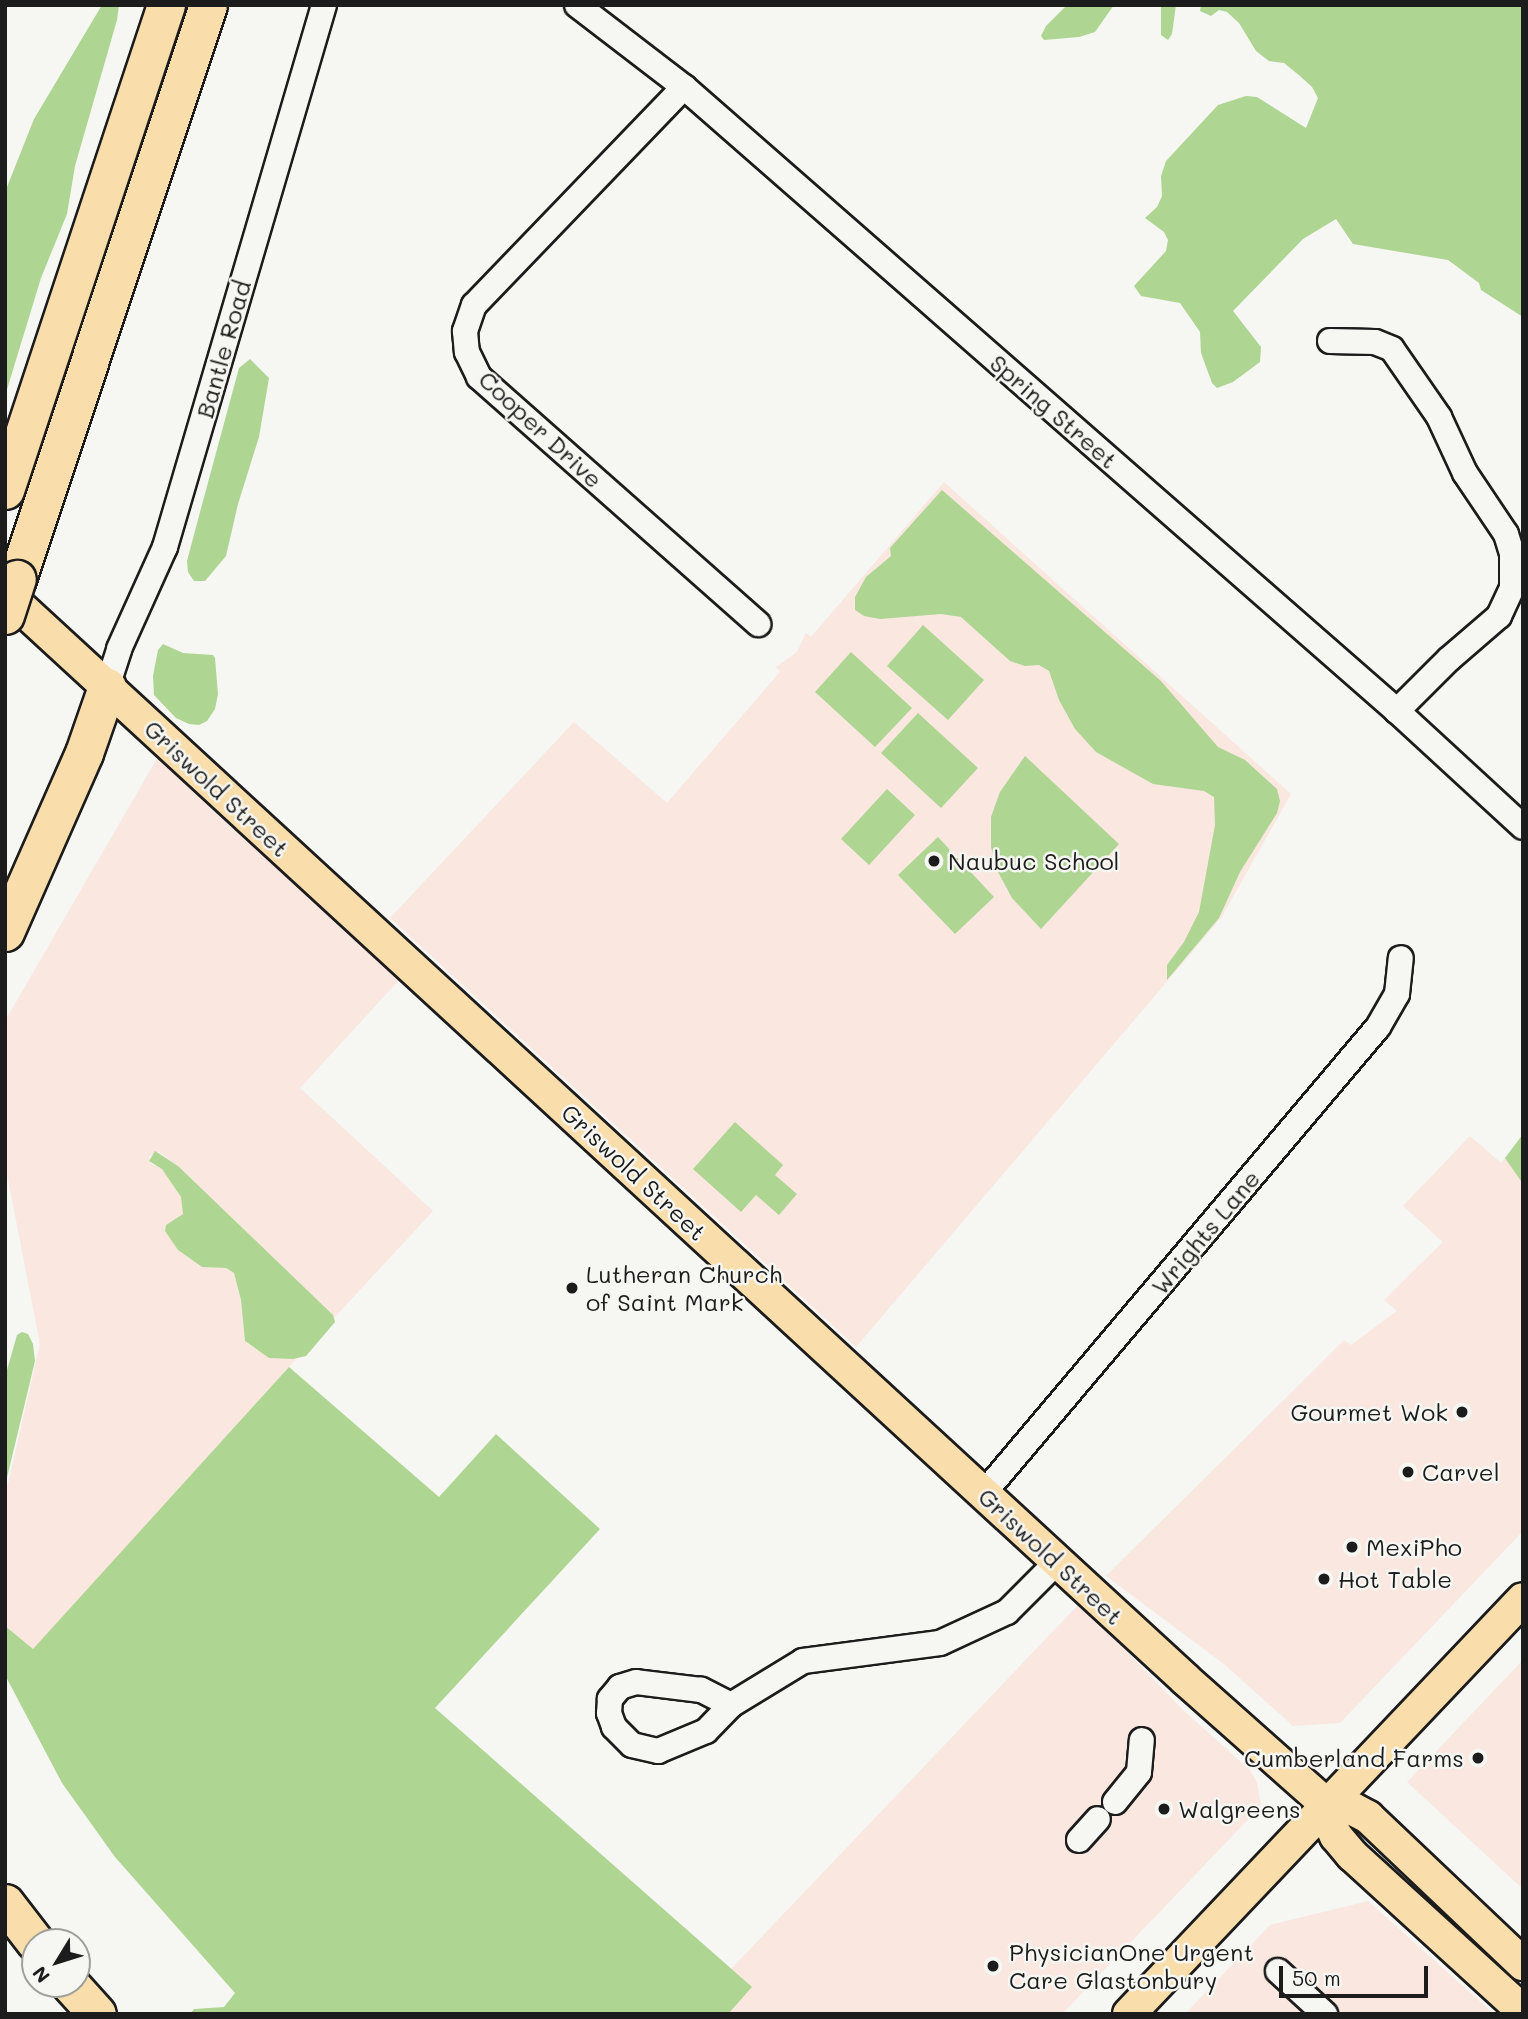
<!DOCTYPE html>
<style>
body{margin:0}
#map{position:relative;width:1528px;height:2019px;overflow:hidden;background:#f6f6f2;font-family:Mali,sans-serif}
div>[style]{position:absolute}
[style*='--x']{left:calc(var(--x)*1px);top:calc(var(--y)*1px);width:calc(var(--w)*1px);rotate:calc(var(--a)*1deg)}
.built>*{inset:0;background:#f9e7e0}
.green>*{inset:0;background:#aed692}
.roads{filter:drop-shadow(2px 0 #1c1c1c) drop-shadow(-2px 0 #1c1c1c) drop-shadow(0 2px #1c1c1c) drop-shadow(0 -2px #1c1c1c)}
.minor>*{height:24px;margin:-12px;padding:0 12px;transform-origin:12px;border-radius:12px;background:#f6f6f2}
.major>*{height:32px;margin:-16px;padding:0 16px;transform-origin:16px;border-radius:16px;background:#f9ddab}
.highway>*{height:37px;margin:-18.5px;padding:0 18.5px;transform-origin:18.5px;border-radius:18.5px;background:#f9ddab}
.bridges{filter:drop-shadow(2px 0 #1c1c1c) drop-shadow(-2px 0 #1c1c1c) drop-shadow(0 2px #1c1c1c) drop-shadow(0 -2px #1c1c1c)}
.highway-bridge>*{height:37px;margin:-18.5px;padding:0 18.5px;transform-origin:18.5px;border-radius:18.5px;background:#f9ddab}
.dots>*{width:19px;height:19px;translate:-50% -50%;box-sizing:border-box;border:4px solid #f6f6f2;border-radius:50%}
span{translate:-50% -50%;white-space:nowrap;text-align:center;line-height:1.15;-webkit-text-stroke:5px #f6f6f2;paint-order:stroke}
.street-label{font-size:24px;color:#1c1c1c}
.poi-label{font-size:24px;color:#1c1c1c}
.left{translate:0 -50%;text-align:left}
.right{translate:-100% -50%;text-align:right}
.frame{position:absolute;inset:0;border:7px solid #1c1c1c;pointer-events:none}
.north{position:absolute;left:21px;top:1928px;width:70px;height:70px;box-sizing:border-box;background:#f6f6f2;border:2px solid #9f9f9c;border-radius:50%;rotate:232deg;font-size:19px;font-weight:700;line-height:28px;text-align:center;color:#1c1c1c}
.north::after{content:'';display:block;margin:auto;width:24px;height:32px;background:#1c1c1c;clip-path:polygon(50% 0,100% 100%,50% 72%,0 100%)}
.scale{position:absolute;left:1279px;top:1966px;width:149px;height:32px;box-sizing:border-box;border:4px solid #1c1c1c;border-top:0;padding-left:9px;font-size:21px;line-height:24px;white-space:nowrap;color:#1c1c1c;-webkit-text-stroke:5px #f6f6f2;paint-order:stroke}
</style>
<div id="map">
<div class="built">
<div style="clip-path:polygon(944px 482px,1291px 794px,1221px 918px,856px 1347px,390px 918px,574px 722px,667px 803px,780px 672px,776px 667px,797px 652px,806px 633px,811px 637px)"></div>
<div style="clip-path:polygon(159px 755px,401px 978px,300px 1088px,433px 1211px,334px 1318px,178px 1166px,159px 1152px,149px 1156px,151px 1164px,162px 1168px,181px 1197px,183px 1214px,166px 1225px,165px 1230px,178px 1250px,202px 1267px,226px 1268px,234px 1273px,241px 1300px,245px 1341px,256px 1350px,297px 1358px,33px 1650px,5px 1626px,5px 1497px,40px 1344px,5px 1164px,5px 1021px)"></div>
<div style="clip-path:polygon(1470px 1136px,1501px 1163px,1505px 1158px,1523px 1184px,1523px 1531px,1340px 1723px,1293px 1726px,1224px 1664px,1106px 1576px,1344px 1340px,1351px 1345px,1397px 1311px,1384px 1300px,1443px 1242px,1403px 1206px)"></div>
<div style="clip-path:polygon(1080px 1603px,1183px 1710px,1250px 1770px,1257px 1783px,1261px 1806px,1062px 2014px,728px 2014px,751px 1987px,731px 1969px)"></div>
<div style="clip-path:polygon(1523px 1660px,1523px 1889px,1407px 1782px)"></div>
<div style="clip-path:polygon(1368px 1901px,1494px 2014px,1185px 2014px,1270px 1925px)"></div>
</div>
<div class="green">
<div style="clip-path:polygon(102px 5px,119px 5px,117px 20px,75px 166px,67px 214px,41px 278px,5px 396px,5px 192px,34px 119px)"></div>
<div style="clip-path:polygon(1067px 5px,1114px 5px,1095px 32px,1079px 37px,1044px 40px,1041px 36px,1046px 26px)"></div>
<div style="clip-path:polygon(1161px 5px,1176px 5px,1172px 34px,1168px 40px,1161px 35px)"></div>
<div style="clip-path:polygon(1201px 5px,1523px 5px,1523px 317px,1481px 290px,1479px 283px,1448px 260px,1353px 244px,1336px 219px,1303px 239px,1233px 311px,1261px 347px,1260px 362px,1233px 382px,1217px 388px,1212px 383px,1201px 353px,1200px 332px,1180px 303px,1141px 296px,1134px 286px,1166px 251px,1168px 240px,1164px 232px,1145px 218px,1157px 207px,1162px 196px,1161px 176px,1166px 161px,1218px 105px,1246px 96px,1257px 97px,1306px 128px,1318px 98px,1312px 87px,1300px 76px,1284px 63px,1269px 61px,1256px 51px,1239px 23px,1227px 12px,1219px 10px,1211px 16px,1200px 11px)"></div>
<div style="clip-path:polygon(250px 359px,269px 378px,259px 437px,238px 504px,226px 556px,205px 581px,194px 581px,188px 572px,187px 561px,200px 512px,239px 368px)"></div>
<div style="clip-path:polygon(942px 490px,1161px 681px,1218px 747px,1245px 760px,1277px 789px,1280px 801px,1277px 813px,1240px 872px,1219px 918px,1167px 980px,1167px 965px,1184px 942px,1199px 912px,1215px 825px,1214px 797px,1204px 791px,1153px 784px,1096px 752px,1075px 729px,1059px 700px,1049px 671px,1039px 665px,1025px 666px,1010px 661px,961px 617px,941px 614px,880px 619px,864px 616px,855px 610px,855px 597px,866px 577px,891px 556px,890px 548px)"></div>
<div style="clip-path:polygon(923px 625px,984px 680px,948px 720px,887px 666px)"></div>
<div style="clip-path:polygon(163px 644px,183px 653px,213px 655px,215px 658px,218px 694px,215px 709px,207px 721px,199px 725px,189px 724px,176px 718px,154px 695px,153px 676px,158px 650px)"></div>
<div style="clip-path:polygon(851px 652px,912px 708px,875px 747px,815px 692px)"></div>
<div style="clip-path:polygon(918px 713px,978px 768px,941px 808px,881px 753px)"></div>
<div style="clip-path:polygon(1025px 756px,1119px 844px,1041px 929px,1012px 898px,998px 872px,991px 847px,991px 817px,1000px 792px)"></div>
<div style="clip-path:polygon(887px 789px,915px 815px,869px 865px,841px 839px)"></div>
<div style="clip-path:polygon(938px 837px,994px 897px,955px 934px,898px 875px)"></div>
<div style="clip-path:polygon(735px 1122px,783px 1165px,775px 1175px,797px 1194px,779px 1215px,756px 1195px,741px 1212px,693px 1169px)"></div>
<div style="clip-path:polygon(1523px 1134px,1523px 1184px,1505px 1158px)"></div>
<div style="clip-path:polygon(155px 1151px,178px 1166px,333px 1315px,335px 1322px,306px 1356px,293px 1359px,269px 1358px,245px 1341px,241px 1300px,234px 1273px,226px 1268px,202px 1267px,178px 1250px,165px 1231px,166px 1225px,183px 1214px,181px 1197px,162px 1169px,149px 1161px)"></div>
<div style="clip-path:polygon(22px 1332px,28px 1334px,33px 1344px,35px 1361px,5px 1486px,5px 1377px,17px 1335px)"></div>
<div style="clip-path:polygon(289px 1367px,439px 1497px,496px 1434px,600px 1529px,435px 1708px,752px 1987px,728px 2014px,190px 2014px,194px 2009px,224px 2007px,235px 1993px,115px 1857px,62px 1783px,5px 1675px,5px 1626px,33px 1649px)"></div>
</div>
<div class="roads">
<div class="minor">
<div style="--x:577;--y:5;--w:135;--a:37.5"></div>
<div style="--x:684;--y:87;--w:947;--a:41.19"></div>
<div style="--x:1397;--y:711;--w:171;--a:42.6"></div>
<div style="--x:684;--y:87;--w:303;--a:133.9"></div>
<div style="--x:474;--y:305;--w:28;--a:109"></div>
<div style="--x:465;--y:331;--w:21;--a:85"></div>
<div style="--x:467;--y:352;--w:28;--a:64"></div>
<div style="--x:479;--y:377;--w:373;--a:41.5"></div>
<div style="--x:1330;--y:341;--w:45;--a:1.3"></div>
<div style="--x:1375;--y:342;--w:18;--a:22"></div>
<div style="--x:1392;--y:349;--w:83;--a:55.3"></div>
<div style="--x:1439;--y:417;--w:62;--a:65.1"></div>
<div style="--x:1465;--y:473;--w:73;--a:56.1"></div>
<div style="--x:1506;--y:534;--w:21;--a:73"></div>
<div style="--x:1512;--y:554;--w:34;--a:90"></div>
<div style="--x:1512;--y:588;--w:31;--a:115"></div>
<div style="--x:1499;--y:616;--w:66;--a:139.3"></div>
<div style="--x:1449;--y:659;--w:74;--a:135"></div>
<div style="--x:107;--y:687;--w:40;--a:-72"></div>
<div style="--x:119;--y:649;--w:112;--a:-65.7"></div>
<div style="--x:165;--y:547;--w:565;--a:-73.65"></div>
<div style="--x:984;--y:1493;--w:610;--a:-49.79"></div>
<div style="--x:1378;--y:1027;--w:38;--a:-60"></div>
<div style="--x:1397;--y:994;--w:36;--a:-84"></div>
<div style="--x:731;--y:1705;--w:34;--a:-153"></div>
<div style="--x:701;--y:1690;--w:65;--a:-173"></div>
<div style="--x:636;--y:1682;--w:17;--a:163"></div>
<div style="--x:620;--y:1687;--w:16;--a:130"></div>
<div style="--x:610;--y:1699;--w:14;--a:94"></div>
<div style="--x:609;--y:1713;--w:15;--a:70"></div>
<div style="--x:614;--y:1727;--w:25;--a:45"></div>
<div style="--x:632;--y:1745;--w:27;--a:13"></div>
<div style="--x:658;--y:1751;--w:52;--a:-22.6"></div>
<div style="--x:706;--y:1731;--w:36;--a:-46"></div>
<div style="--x:731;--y:1705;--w:84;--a:-31.4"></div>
<div style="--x:803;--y:1661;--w:138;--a:-7.5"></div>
<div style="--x:940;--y:1643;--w:74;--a:-24.8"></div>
<div style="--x:1007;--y:1612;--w:72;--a:-45"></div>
<div style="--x:1115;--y:1802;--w:38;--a:-51"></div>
<div style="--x:1139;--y:1772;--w:32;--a:-85"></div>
<div style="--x:1079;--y:1840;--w:28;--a:-48"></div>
<div style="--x:1278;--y:1971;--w:64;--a:42.5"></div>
</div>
<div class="major">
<div style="--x:5;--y:593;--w:1604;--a:42.62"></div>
<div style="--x:1185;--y:1679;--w:190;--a:41.6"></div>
<div style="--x:1327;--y:1805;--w:14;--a:86"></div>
<div style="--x:1328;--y:1819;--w:19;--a:65"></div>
<div style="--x:1336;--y:1836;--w:25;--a:50"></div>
<div style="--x:1352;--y:1855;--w:231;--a:42.4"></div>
<div style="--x:1327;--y:1805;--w:26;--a:9"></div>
<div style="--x:1353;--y:1809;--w:17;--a:28"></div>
<div style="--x:1368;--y:1817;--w:214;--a:43.5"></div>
<div style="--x:1129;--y:2014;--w:572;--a:-46.49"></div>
</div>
<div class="highway">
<div style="--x:5;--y:490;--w:511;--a:-71.64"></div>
<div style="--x:17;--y:579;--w:605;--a:-71.6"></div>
<div style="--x:5;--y:932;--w:196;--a:-66.2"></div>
<div style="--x:84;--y:753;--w:70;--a:-70.8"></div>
<div style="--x:5;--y:1903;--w:49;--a:52.4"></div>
<div style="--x:70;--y:1984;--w:40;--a:48"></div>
</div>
</div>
<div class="bridges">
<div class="highway-bridge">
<div style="--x:5;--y:615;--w:38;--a:-72"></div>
</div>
</div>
<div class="dots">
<div style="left:934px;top:861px;background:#1c1c1c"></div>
<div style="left:572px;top:1288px;background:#1c1c1c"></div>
<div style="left:1462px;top:1412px;background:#1c1c1c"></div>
<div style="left:1408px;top:1472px;background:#1c1c1c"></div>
<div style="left:1352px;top:1547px;background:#1c1c1c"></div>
<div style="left:1324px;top:1579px;background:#1c1c1c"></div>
<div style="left:1478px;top:1758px;background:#1c1c1c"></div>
<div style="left:1164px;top:1809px;background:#1c1c1c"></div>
<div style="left:993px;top:1966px;background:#1c1c1c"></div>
</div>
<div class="street-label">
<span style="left:223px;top:349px;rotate:-74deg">Bantle Road</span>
<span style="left:1054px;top:411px;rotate:41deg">Spring Street</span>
<span style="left:541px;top:429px;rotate:43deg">Cooper Drive</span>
<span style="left:217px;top:788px;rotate:43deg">Griswold Street</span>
<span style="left:634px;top:1172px;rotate:43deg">Griswold Street</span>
<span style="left:1205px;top:1232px;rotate:-50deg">Wrights Lane</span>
<span style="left:1051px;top:1556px;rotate:43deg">Griswold Street</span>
</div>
<div class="poi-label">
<span class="left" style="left:948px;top:861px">Naubuc School</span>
<span class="left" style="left:586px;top:1288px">Lutheran Church<br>of Saint Mark</span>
<span class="right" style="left:1448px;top:1412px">Gourmet Wok</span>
<span class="left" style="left:1422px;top:1472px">Carvel</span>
<span class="left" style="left:1366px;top:1547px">MexiPho</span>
<span class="left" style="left:1338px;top:1579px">Hot Table</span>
<span class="right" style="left:1464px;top:1758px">Cumberland Farms</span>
<span class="left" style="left:1178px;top:1809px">Walgreens</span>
<span class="left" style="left:1009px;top:1966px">PhysicianOne Urgent<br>Care Glastonbury</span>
</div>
<div class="frame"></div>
<div class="north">N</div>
<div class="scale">50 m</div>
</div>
